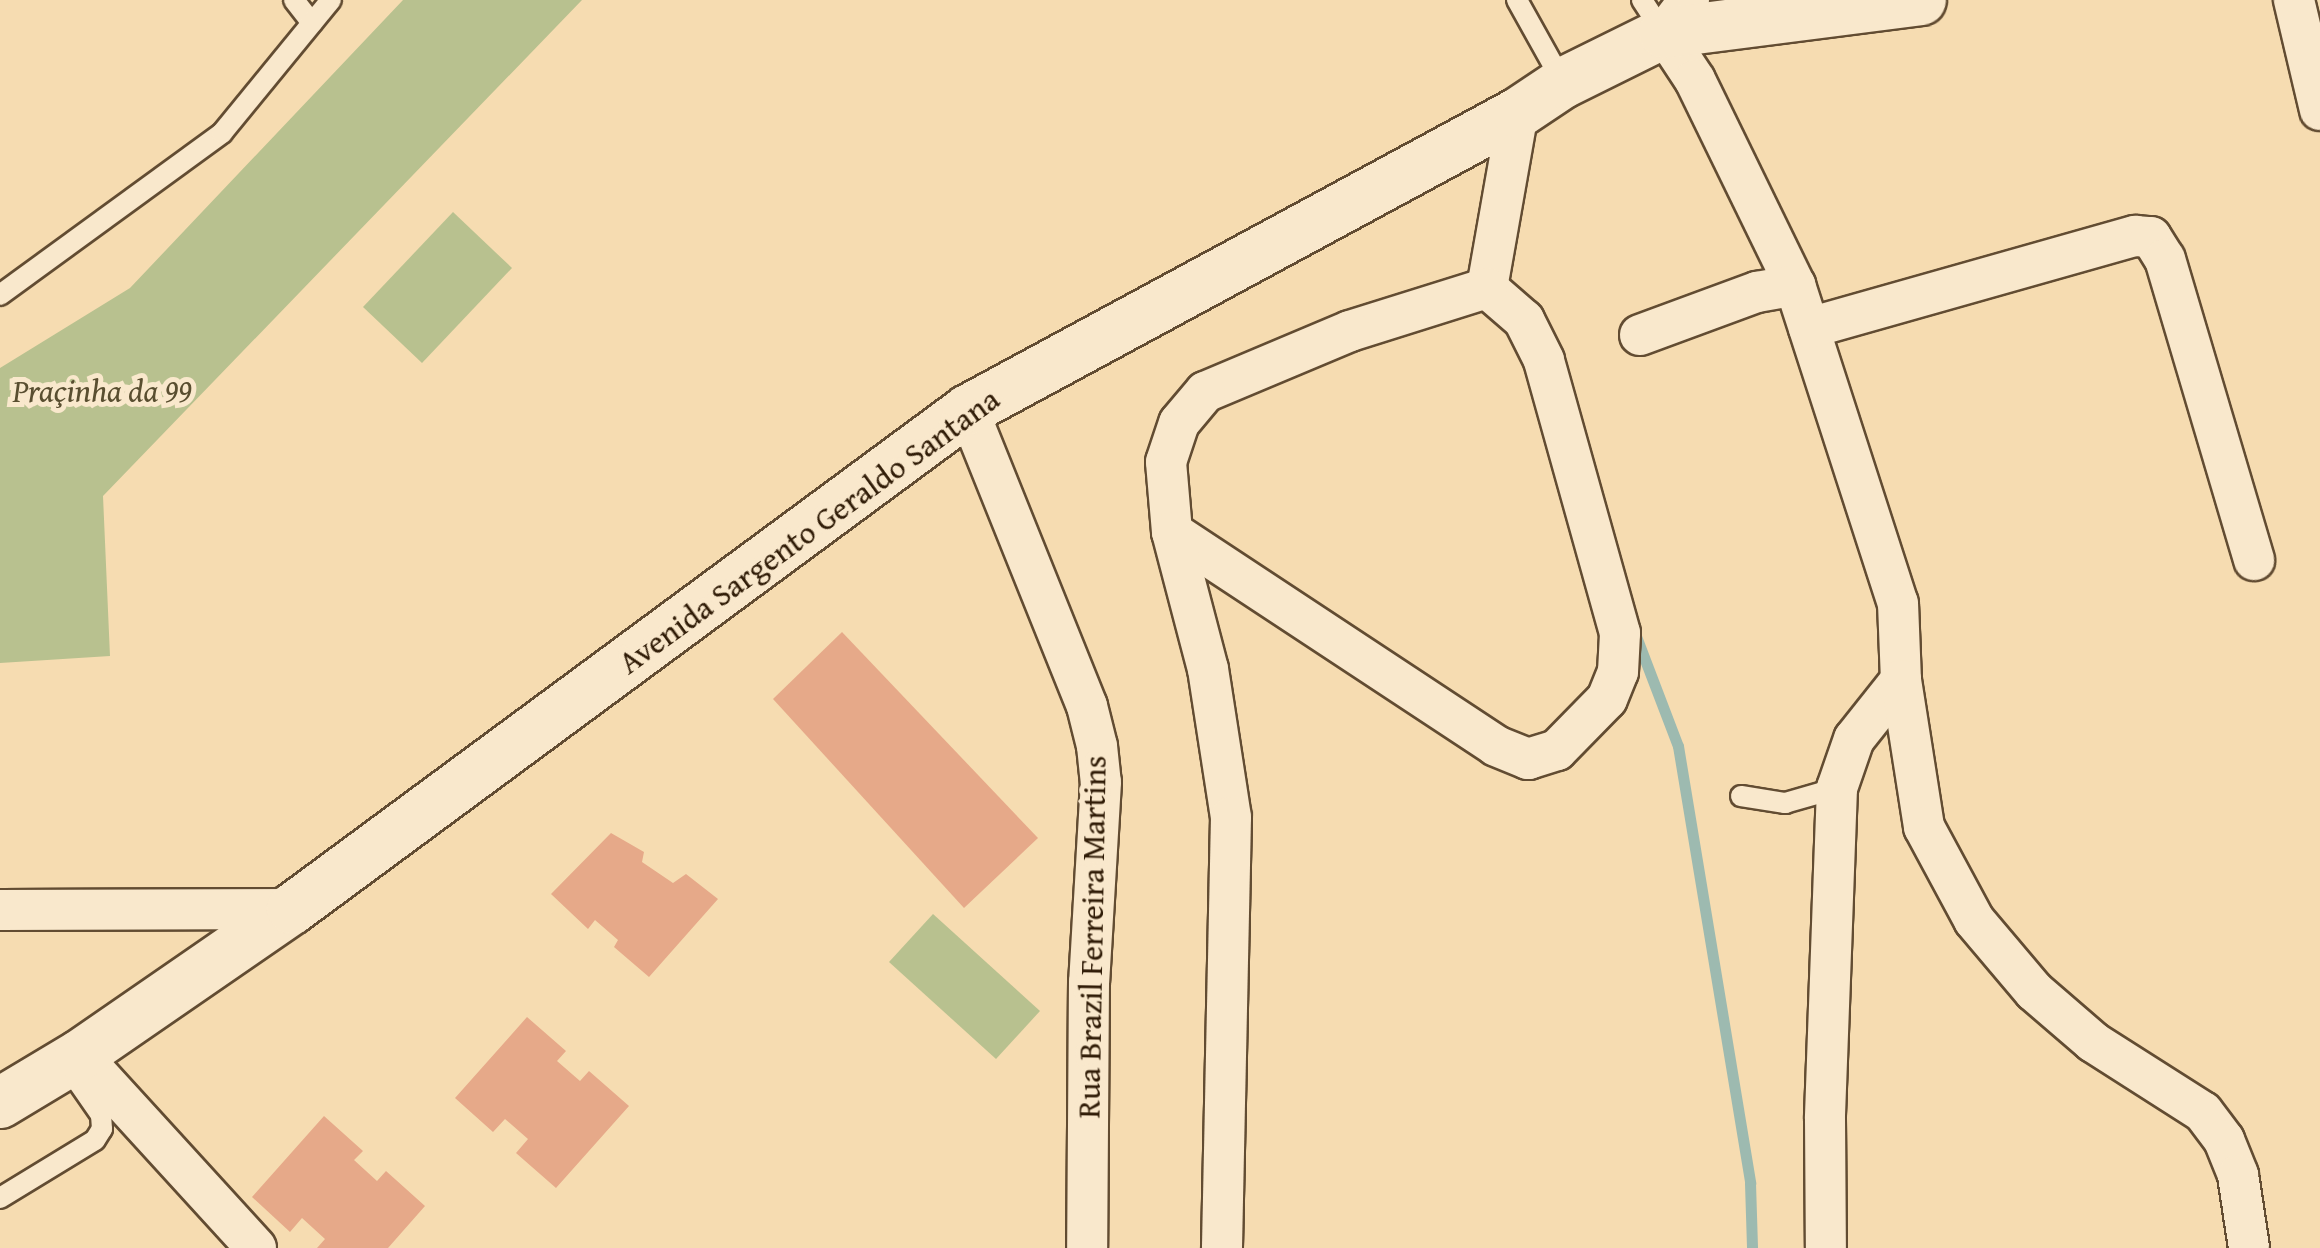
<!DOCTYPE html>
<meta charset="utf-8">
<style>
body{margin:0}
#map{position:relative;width:2320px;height:1248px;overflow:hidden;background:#f6dcb1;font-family:"Gentium Book Plus",serif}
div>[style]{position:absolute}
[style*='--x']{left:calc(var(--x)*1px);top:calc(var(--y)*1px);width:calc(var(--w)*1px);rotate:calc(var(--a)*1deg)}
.green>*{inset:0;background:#b8c18f}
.stream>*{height:11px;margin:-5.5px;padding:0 5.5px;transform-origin:5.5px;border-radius:5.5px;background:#9dbab0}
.building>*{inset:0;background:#e6a989}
.roads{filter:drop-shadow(2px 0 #624c32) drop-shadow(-2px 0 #624c32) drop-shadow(0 2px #624c32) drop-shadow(0 -2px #624c32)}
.service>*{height:20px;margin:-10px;padding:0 10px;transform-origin:10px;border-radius:10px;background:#f9e8cc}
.minor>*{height:40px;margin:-20px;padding:0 20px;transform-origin:20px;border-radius:20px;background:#f9e8cc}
.tertiary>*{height:50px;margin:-25px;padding:0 25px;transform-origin:25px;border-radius:25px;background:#f9e8cc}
span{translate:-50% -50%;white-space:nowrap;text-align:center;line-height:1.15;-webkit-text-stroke:10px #f9e8cc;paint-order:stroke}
.park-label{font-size:32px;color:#594e30;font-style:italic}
.street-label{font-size:32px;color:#301c07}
</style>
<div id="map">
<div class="green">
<div style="clip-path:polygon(403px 0,582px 0,103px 496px,110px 656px,0 663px,0 368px,130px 288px)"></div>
<div style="clip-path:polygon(453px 212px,512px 268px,422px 363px,363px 307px)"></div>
<div style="clip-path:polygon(933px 914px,1040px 1011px,996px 1059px,889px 962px)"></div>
</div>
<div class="stream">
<div style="--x:1634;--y:631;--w:123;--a:69.1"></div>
<div style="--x:1678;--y:746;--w:443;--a:80.6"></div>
<div style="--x:1750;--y:1183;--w:65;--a:88.2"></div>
</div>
<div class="building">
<div style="clip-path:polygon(842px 632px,1038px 838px,964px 908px,773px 699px)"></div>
<div style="clip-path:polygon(611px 833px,644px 852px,642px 862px,673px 883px,686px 874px,718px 899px,649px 977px,614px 947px,618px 940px,595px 920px,588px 929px,551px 894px)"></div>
<div style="clip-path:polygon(527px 1017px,566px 1051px,557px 1061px,580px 1081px,589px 1071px,629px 1106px,556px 1188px,516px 1153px,528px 1139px,505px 1119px,493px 1132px,455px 1098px)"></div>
<div style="clip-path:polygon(324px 1116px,363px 1151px,354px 1160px,377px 1181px,386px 1171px,425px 1206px,388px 1248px,317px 1248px,325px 1239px,302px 1218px,290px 1232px,252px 1197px)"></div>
</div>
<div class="roads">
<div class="service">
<div style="--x:294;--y:0;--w:29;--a:52"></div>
<div style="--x:1517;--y:0;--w:93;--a:60.9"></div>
<div style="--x:1642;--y:0;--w:38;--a:57"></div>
<div style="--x:0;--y:295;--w:275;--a:-36.1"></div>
<div style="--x:222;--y:133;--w:172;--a:-50.7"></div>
<div style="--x:1741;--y:796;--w:45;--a:9"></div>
<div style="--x:1785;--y:803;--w:54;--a:-16.1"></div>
<div style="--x:0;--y:1198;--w:111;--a:-31.4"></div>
<div style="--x:95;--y:1140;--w:13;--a:-58"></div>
<div style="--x:102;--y:1129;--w:14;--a:-94"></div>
<div style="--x:101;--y:1115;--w:60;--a:-124.8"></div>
</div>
<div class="minor">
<div style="--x:1689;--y:0;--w:41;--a:127.1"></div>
<div style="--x:1664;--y:33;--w:56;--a:56.6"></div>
<div style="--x:1695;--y:80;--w:228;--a:64"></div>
<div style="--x:1795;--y:285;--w:334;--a:72.1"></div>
<div style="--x:1898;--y:603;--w:77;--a:87.8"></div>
<div style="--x:1901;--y:680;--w:75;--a:128.5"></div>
<div style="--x:1854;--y:739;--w:52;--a:109.1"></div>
<div style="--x:1837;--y:788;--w:331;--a:92.1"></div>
<div style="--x:1825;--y:1119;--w:129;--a:89.6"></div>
<div style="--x:2294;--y:0;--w:113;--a:76.7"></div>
<div style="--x:1487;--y:288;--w:178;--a:-80"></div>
<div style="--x:1809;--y:328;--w:339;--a:-15.8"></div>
<div style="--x:2135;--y:236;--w:16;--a:4"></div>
<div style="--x:2151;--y:237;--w:26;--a:58"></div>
<div style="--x:2165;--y:259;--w:314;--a:73.5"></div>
<div style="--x:1640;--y:335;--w:125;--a:-20.2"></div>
<div style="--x:1757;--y:292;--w:39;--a:-10"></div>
<div style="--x:968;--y:410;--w:319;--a:68.1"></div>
<div style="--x:1087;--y:706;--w:41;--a:76"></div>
<div style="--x:1097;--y:746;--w:36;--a:84"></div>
<div style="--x:1101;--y:782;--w:200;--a:93.4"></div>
<div style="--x:1089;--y:982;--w:266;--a:90.4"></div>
<div style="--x:1172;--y:532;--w:388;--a:33.4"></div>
<div style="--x:1496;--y:746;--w:35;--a:22"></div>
<div style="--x:1528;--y:759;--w:30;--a:-17"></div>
<div style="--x:1557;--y:750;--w:71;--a:-45.6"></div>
<div style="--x:1607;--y:699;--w:29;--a:-68"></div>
<div style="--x:1618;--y:672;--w:39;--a:-87"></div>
<div style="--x:1620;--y:633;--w:283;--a:-105.6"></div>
<div style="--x:1544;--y:360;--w:45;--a:-116.6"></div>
<div style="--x:1524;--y:320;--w:49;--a:-139.1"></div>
<div style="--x:1487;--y:288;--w:144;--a:162.6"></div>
<div style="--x:1350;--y:331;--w:157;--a:157.2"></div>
<div style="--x:1205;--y:392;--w:40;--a:130"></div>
<div style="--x:1179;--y:423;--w:41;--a:108.4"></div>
<div style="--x:1166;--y:462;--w:70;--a:85.1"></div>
<div style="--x:1172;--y:532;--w:142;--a:75.3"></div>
<div style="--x:1208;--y:669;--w:150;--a:81.2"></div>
<div style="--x:1231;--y:817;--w:431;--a:91.2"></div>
<div style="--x:1901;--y:680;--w:149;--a:81.1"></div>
<div style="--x:1924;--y:827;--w:106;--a:61.7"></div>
<div style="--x:1974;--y:920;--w:93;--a:49.8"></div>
<div style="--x:2034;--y:991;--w:78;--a:40.8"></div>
<div style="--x:2093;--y:1042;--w:130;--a:32.5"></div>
<div style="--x:2203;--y:1112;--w:35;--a:53"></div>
<div style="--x:2224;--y:1140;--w:38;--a:68"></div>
<div style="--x:2238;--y:1175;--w:74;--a:81.4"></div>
<div style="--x:0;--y:910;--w:292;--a:-0.2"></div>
<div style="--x:80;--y:1055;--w:261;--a:47.6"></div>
</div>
<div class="tertiary">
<div style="--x:0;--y:1103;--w:93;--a:-31"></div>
<div style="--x:80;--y:1055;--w:257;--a:-34.6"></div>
<div style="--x:292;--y:909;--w:840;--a:-36.43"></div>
<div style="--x:968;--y:410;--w:625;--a:-28.37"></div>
<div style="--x:1518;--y:113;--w:54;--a:-33.7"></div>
<div style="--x:1563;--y:83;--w:113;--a:-26.3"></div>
<div style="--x:1664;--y:33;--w:259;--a:-7.3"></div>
</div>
</div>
<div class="park-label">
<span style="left:102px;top:391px">Praçinha da 99</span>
</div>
<div class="street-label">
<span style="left:809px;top:531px;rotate:-36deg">Avenida Sargento Geraldo Santana</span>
<span style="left:1092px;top:937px;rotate:-89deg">Rua Brazil Ferreira Martins</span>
</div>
</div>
